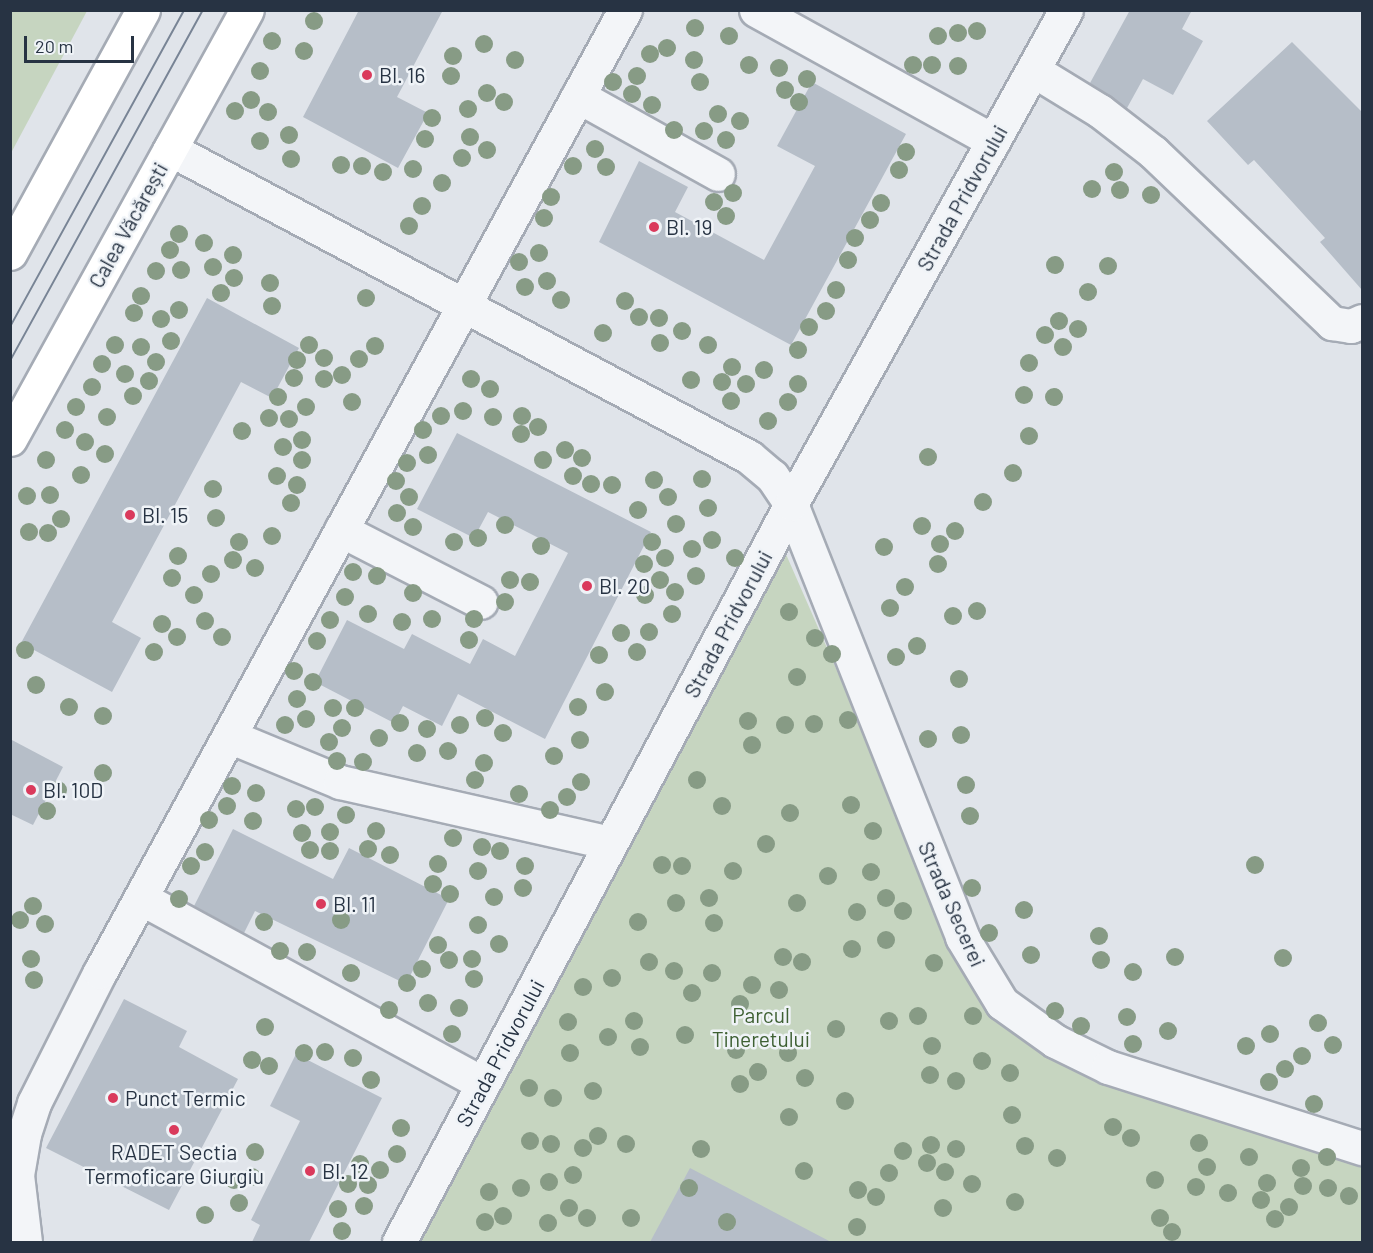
<!DOCTYPE html>
<meta charset="utf-8">
<style>
body{margin:0}
#map{position:relative;width:1373px;height:1253px;overflow:hidden;background:#e0e4ea;font-family:Barlow,sans-serif}
div>[style]{position:absolute}
[style*='--x']{left:calc(var(--x)*1px);top:calc(var(--y)*1px);width:calc(var(--w)*1px);rotate:calc(var(--a)*1deg)}
.green>*{inset:0;background:#c6d5c0}
.building>*{inset:0;background:#b6bec8}
.roads{filter:drop-shadow(2px 0 #a5abb5) drop-shadow(-2px 0 #a5abb5) drop-shadow(0 2px #a5abb5) drop-shadow(0 -2px #a5abb5)}
.minor>*{height:33px;margin:-16.5px;padding:0 16.5px;transform-origin:16.5px;border-radius:16.5px;background:#f3f5f8}
.major>*{height:33px;margin:-16.5px;padding:0 16.5px;transform-origin:16.5px;border-radius:16.5px;background:#fff}
.tram>*{height:1.5px;margin:-0.75px;padding:0 0.75px;transform-origin:0.75px;border-radius:0.75px;background:#788495}
.trees>*{width:18px;height:18px;margin:-9px;border-radius:50%;background:#879b85}
.dots>*{width:16px;height:16px;translate:-50% -50%;box-sizing:border-box;border:3px solid #eff3f7;border-radius:50%}
span{translate:-50% -50%;white-space:nowrap;text-align:center;line-height:1.15;-webkit-text-stroke:5px #eff3f7;paint-order:stroke}
.poi-label{font-size:21px;color:#273343}
.left{translate:0 -50%;text-align:left}
.street-label{font-size:21px;color:#273343}
.park-label{font-size:21px;color:#3e6033}
.frame{position:absolute;inset:0;border:12px solid #273343;pointer-events:none}
.scale{position:absolute;left:24px;top:36px;width:110px;height:27px;box-sizing:border-box;border:3px solid #273343;border-top:0;padding-left:8px;font-size:18px;line-height:21px;white-space:nowrap;color:#273343;-webkit-text-stroke:4px #eff3f7;paint-order:stroke}
</style>
<div id="map">
<div class="green">
<div style="clip-path:polygon(11px 10px,87px 11px,11px 153px,10px 11px)"></div>
<div style="clip-path:polygon(778px 536px,884px 778px,997px 1009px,1362px 1153px,1362px 1242px,404px 1242px)"></div>
</div>
<div class="building">
<div style="clip-path:polygon(359px 10px,443px 10px,397px 97px,428px 113px,398px 168px,303px 117px)"></div>
<div style="clip-path:polygon(1130px 10px,1192px 10px,1182px 29px,1203px 41px,1173px 95px,1143px 79px,1127px 108px,1090px 83px)"></div>
<div style="clip-path:polygon(1292px 42px,1362px 112px,1362px 290px,1320px 242px,1325px 238px,1254px 160px,1248px 165px,1207px 121px)"></div>
<div style="clip-path:polygon(812px 82px,906px 134px,791px 345px,599px 242px,639px 161px,688px 187px,675px 212px,764px 260px,815px 166px,777px 146px)"></div>
<div style="clip-path:polygon(207px 298px,299px 348px,272px 398px,241px 382px,112px 622px,141px 638px,112px 692px,21px 643px)"></div>
<div style="clip-path:polygon(457px 433px,651px 532px,545px 739px,458px 694px,442px 726px,403px 706px,394px 723px,315px 682px,347px 620px,404px 649px,412px 634px,470px 664px,483px 639px,515px 656px,568px 553px,488px 512px,474px 538px,417px 509px)"></div>
<div style="clip-path:polygon(10px 739px,63px 767px,33px 825px,10px 814px)"></div>
<div style="clip-path:polygon(233px 829px,333px 879px,349px 848px,449px 899px,406px 984px,255px 911px,244px 933px,194px 906px)"></div>
<div style="clip-path:polygon(124px 999px,187px 1031px,179px 1047px,238px 1079px,169px 1210px,46px 1148px)"></div>
<div style="clip-path:polygon(296px 1054px,382px 1098px,309px 1242px,252px 1242px,260px 1225px,251px 1220px,300px 1121px,270px 1106px)"></div>
<div style="clip-path:polygon(690px 1168px,831px 1242px,650px 1242px)"></div>
</div>
<div class="roads">
<div class="minor">
<div style="--x:756;--y:10;--w:271;--a:28.9"></div>
<div style="--x:1033;--y:70;--w:79;--a:31.5"></div>
<div style="--x:1100;--y:111;--w:67;--a:37.7"></div>
<div style="--x:1153;--y:152;--w:248;--a:43.7"></div>
<div style="--x:1332;--y:323;--w:19;--a:9"></div>
<div style="--x:1351;--y:326;--w:12;--a:-24"></div>
<div style="--x:578;--y:96;--w:160;--a:29.1"></div>
<div style="--x:170;--y:149;--w:656;--a:28.01"></div>
<div style="--x:749;--y:457;--w:30;--a:40"></div>
<div style="--x:772;--y:476;--w:34;--a:56"></div>
<div style="--x:791;--y:504;--w:466;--a:68.4"></div>
<div style="--x:962;--y:937;--w:77;--a:58.8"></div>
<div style="--x:1002;--y:1003;--w:65;--a:35.6"></div>
<div style="--x:1055;--y:1041;--w:59;--a:26.1"></div>
<div style="--x:1108;--y:1067;--w:267;--a:17.7"></div>
<div style="--x:341;--y:530;--w:157;--a:27.2"></div>
<div style="--x:229;--y:736;--w:120;--a:22.5"></div>
<div style="--x:340;--y:782;--w:277;--a:12.7"></div>
<div style="--x:141;--y:898;--w:389;--a:28.5"></div>
<div style="--x:25;--y:1242;--w:67;--a:-96.8"></div>
<div style="--x:17;--y:1175;--w:42;--a:-80.3"></div>
<div style="--x:24;--y:1134;--w:33;--a:-72"></div>
<div style="--x:34;--y:1103;--w:147;--a:-63.3"></div>
<div style="--x:100;--y:972;--w:1096;--a:-61.38"></div>
<div style="--x:399;--y:1242;--w:836;--a:-62.02"></div>
<div style="--x:791;--y:504;--w:565;--a:-60.9"></div>
</div>
<div class="major">
<div style="--x:10;--y:253;--w:277;--a:-61.3"></div>
<div style="--x:10;--y:439;--w:490;--a:-61.1"></div>
</div>
</div>
<div class="tram">
<div style="--x:10;--y:327;--w:362;--a:-61.2"></div>
<div style="--x:10;--y:361;--w:401;--a:-61.2"></div>
</div>
<div class="trees">
<div style="left:314px;top:21px"></div>
<div style="left:695px;top:28px"></div>
<div style="left:977px;top:31px"></div>
<div style="left:958px;top:33px"></div>
<div style="left:729px;top:36px"></div>
<div style="left:938px;top:36px"></div>
<div style="left:272px;top:41px"></div>
<div style="left:484px;top:44px"></div>
<div style="left:667px;top:48px"></div>
<div style="left:304px;top:51px"></div>
<div style="left:650px;top:54px"></div>
<div style="left:453px;top:56px"></div>
<div style="left:515px;top:60px"></div>
<div style="left:694px;top:60px"></div>
<div style="left:749px;top:65px"></div>
<div style="left:913px;top:65px"></div>
<div style="left:932px;top:65px"></div>
<div style="left:958px;top:66px"></div>
<div style="left:779px;top:68px"></div>
<div style="left:260px;top:71px"></div>
<div style="left:451px;top:76px"></div>
<div style="left:637px;top:76px"></div>
<div style="left:807px;top:79px"></div>
<div style="left:613px;top:82px"></div>
<div style="left:700px;top:82px"></div>
<div style="left:785px;top:90px"></div>
<div style="left:487px;top:93px"></div>
<div style="left:632px;top:94px"></div>
<div style="left:251px;top:100px"></div>
<div style="left:504px;top:102px"></div>
<div style="left:799px;top:102px"></div>
<div style="left:652px;top:105px"></div>
<div style="left:468px;top:109px"></div>
<div style="left:235px;top:111px"></div>
<div style="left:268px;top:112px"></div>
<div style="left:718px;top:114px"></div>
<div style="left:432px;top:118px"></div>
<div style="left:740px;top:121px"></div>
<div style="left:674px;top:130px"></div>
<div style="left:704px;top:131px"></div>
<div style="left:289px;top:135px"></div>
<div style="left:470px;top:137px"></div>
<div style="left:425px;top:139px"></div>
<div style="left:726px;top:140px"></div>
<div style="left:260px;top:141px"></div>
<div style="left:595px;top:149px"></div>
<div style="left:487px;top:150px"></div>
<div style="left:906px;top:152px"></div>
<div style="left:462px;top:158px"></div>
<div style="left:291px;top:159px"></div>
<div style="left:341px;top:165px"></div>
<div style="left:362px;top:166px"></div>
<div style="left:573px;top:166px"></div>
<div style="left:606px;top:167px"></div>
<div style="left:413px;top:169px"></div>
<div style="left:899px;top:170px"></div>
<div style="left:383px;top:172px"></div>
<div style="left:1114px;top:172px"></div>
<div style="left:442px;top:183px"></div>
<div style="left:1092px;top:189px"></div>
<div style="left:1120px;top:190px"></div>
<div style="left:733px;top:193px"></div>
<div style="left:1151px;top:195px"></div>
<div style="left:551px;top:197px"></div>
<div style="left:714px;top:202px"></div>
<div style="left:881px;top:203px"></div>
<div style="left:422px;top:206px"></div>
<div style="left:726px;top:216px"></div>
<div style="left:544px;top:218px"></div>
<div style="left:870px;top:220px"></div>
<div style="left:409px;top:226px"></div>
<div style="left:179px;top:234px"></div>
<div style="left:855px;top:238px"></div>
<div style="left:204px;top:243px"></div>
<div style="left:170px;top:250px"></div>
<div style="left:539px;top:253px"></div>
<div style="left:233px;top:255px"></div>
<div style="left:848px;top:260px"></div>
<div style="left:519px;top:262px"></div>
<div style="left:1055px;top:265px"></div>
<div style="left:1108px;top:266px"></div>
<div style="left:213px;top:267px"></div>
<div style="left:181px;top:270px"></div>
<div style="left:156px;top:271px"></div>
<div style="left:234px;top:278px"></div>
<div style="left:547px;top:281px"></div>
<div style="left:270px;top:283px"></div>
<div style="left:525px;top:287px"></div>
<div style="left:836px;top:290px"></div>
<div style="left:1088px;top:292px"></div>
<div style="left:221px;top:293px"></div>
<div style="left:141px;top:296px"></div>
<div style="left:366px;top:298px"></div>
<div style="left:561px;top:300px"></div>
<div style="left:625px;top:301px"></div>
<div style="left:272px;top:306px"></div>
<div style="left:179px;top:310px"></div>
<div style="left:826px;top:311px"></div>
<div style="left:134px;top:313px"></div>
<div style="left:639px;top:317px"></div>
<div style="left:659px;top:318px"></div>
<div style="left:161px;top:319px"></div>
<div style="left:1059px;top:321px"></div>
<div style="left:809px;top:327px"></div>
<div style="left:1078px;top:329px"></div>
<div style="left:682px;top:331px"></div>
<div style="left:603px;top:333px"></div>
<div style="left:1045px;top:335px"></div>
<div style="left:171px;top:341px"></div>
<div style="left:660px;top:343px"></div>
<div style="left:115px;top:345px"></div>
<div style="left:309px;top:345px"></div>
<div style="left:708px;top:345px"></div>
<div style="left:375px;top:346px"></div>
<div style="left:141px;top:347px"></div>
<div style="left:1063px;top:347px"></div>
<div style="left:798px;top:350px"></div>
<div style="left:324px;top:358px"></div>
<div style="left:359px;top:359px"></div>
<div style="left:297px;top:360px"></div>
<div style="left:156px;top:362px"></div>
<div style="left:1029px;top:363px"></div>
<div style="left:102px;top:364px"></div>
<div style="left:732px;top:367px"></div>
<div style="left:764px;top:370px"></div>
<div style="left:125px;top:374px"></div>
<div style="left:342px;top:375px"></div>
<div style="left:294px;top:378px"></div>
<div style="left:324px;top:379px"></div>
<div style="left:471px;top:379px"></div>
<div style="left:691px;top:380px"></div>
<div style="left:149px;top:381px"></div>
<div style="left:722px;top:382px"></div>
<div style="left:746px;top:384px"></div>
<div style="left:798px;top:384px"></div>
<div style="left:92px;top:387px"></div>
<div style="left:490px;top:389px"></div>
<div style="left:1024px;top:395px"></div>
<div style="left:133px;top:396px"></div>
<div style="left:278px;top:397px"></div>
<div style="left:1054px;top:397px"></div>
<div style="left:731px;top:401px"></div>
<div style="left:352px;top:402px"></div>
<div style="left:788px;top:402px"></div>
<div style="left:76px;top:407px"></div>
<div style="left:306px;top:407px"></div>
<div style="left:463px;top:411px"></div>
<div style="left:441px;top:416px"></div>
<div style="left:522px;top:416px"></div>
<div style="left:107px;top:417px"></div>
<div style="left:493px;top:417px"></div>
<div style="left:269px;top:418px"></div>
<div style="left:289px;top:419px"></div>
<div style="left:768px;top:421px"></div>
<div style="left:538px;top:427px"></div>
<div style="left:65px;top:430px"></div>
<div style="left:423px;top:430px"></div>
<div style="left:242px;top:431px"></div>
<div style="left:521px;top:434px"></div>
<div style="left:1029px;top:436px"></div>
<div style="left:302px;top:440px"></div>
<div style="left:85px;top:442px"></div>
<div style="left:283px;top:447px"></div>
<div style="left:565px;top:450px"></div>
<div style="left:105px;top:454px"></div>
<div style="left:428px;top:455px"></div>
<div style="left:928px;top:457px"></div>
<div style="left:582px;top:458px"></div>
<div style="left:46px;top:460px"></div>
<div style="left:302px;top:460px"></div>
<div style="left:543px;top:460px"></div>
<div style="left:407px;top:463px"></div>
<div style="left:1013px;top:473px"></div>
<div style="left:81px;top:475px"></div>
<div style="left:277px;top:476px"></div>
<div style="left:573px;top:476px"></div>
<div style="left:702px;top:479px"></div>
<div style="left:654px;top:480px"></div>
<div style="left:396px;top:481px"></div>
<div style="left:591px;top:484px"></div>
<div style="left:297px;top:485px"></div>
<div style="left:612px;top:485px"></div>
<div style="left:213px;top:489px"></div>
<div style="left:50px;top:495px"></div>
<div style="left:27px;top:496px"></div>
<div style="left:409px;top:497px"></div>
<div style="left:668px;top:497px"></div>
<div style="left:983px;top:502px"></div>
<div style="left:291px;top:503px"></div>
<div style="left:708px;top:508px"></div>
<div style="left:638px;top:510px"></div>
<div style="left:397px;top:513px"></div>
<div style="left:216px;top:518px"></div>
<div style="left:61px;top:519px"></div>
<div style="left:676px;top:524px"></div>
<div style="left:505px;top:525px"></div>
<div style="left:922px;top:526px"></div>
<div style="left:413px;top:527px"></div>
<div style="left:955px;top:531px"></div>
<div style="left:29px;top:532px"></div>
<div style="left:48px;top:533px"></div>
<div style="left:272px;top:536px"></div>
<div style="left:478px;top:538px"></div>
<div style="left:712px;top:540px"></div>
<div style="left:239px;top:542px"></div>
<div style="left:454px;top:542px"></div>
<div style="left:652px;top:542px"></div>
<div style="left:940px;top:544px"></div>
<div style="left:541px;top:546px"></div>
<div style="left:884px;top:547px"></div>
<div style="left:692px;top:549px"></div>
<div style="left:178px;top:556px"></div>
<div style="left:665px;top:558px"></div>
<div style="left:735px;top:558px"></div>
<div style="left:233px;top:560px"></div>
<div style="left:644px;top:564px"></div>
<div style="left:938px;top:564px"></div>
<div style="left:255px;top:568px"></div>
<div style="left:353px;top:572px"></div>
<div style="left:211px;top:574px"></div>
<div style="left:377px;top:576px"></div>
<div style="left:696px;top:576px"></div>
<div style="left:172px;top:578px"></div>
<div style="left:510px;top:580px"></div>
<div style="left:660px;top:580px"></div>
<div style="left:530px;top:582px"></div>
<div style="left:905px;top:587px"></div>
<div style="left:675px;top:592px"></div>
<div style="left:413px;top:593px"></div>
<div style="left:194px;top:595px"></div>
<div style="left:645px;top:595px"></div>
<div style="left:345px;top:597px"></div>
<div style="left:505px;top:602px"></div>
<div style="left:890px;top:608px"></div>
<div style="left:977px;top:611px"></div>
<div style="left:789px;top:612px"></div>
<div style="left:368px;top:614px"></div>
<div style="left:672px;top:614px"></div>
<div style="left:953px;top:616px"></div>
<div style="left:432px;top:619px"></div>
<div style="left:474px;top:619px"></div>
<div style="left:330px;top:620px"></div>
<div style="left:205px;top:621px"></div>
<div style="left:402px;top:622px"></div>
<div style="left:162px;top:624px"></div>
<div style="left:649px;top:632px"></div>
<div style="left:621px;top:633px"></div>
<div style="left:177px;top:637px"></div>
<div style="left:222px;top:637px"></div>
<div style="left:815px;top:638px"></div>
<div style="left:469px;top:640px"></div>
<div style="left:317px;top:641px"></div>
<div style="left:917px;top:646px"></div>
<div style="left:25px;top:650px"></div>
<div style="left:154px;top:652px"></div>
<div style="left:637px;top:652px"></div>
<div style="left:832px;top:654px"></div>
<div style="left:599px;top:655px"></div>
<div style="left:896px;top:657px"></div>
<div style="left:294px;top:671px"></div>
<div style="left:797px;top:677px"></div>
<div style="left:959px;top:679px"></div>
<div style="left:313px;top:682px"></div>
<div style="left:36px;top:685px"></div>
<div style="left:605px;top:692px"></div>
<div style="left:297px;top:699px"></div>
<div style="left:69px;top:707px"></div>
<div style="left:578px;top:707px"></div>
<div style="left:333px;top:708px"></div>
<div style="left:355px;top:708px"></div>
<div style="left:103px;top:716px"></div>
<div style="left:485px;top:718px"></div>
<div style="left:306px;top:719px"></div>
<div style="left:848px;top:720px"></div>
<div style="left:748px;top:721px"></div>
<div style="left:400px;top:723px"></div>
<div style="left:814px;top:724px"></div>
<div style="left:285px;top:725px"></div>
<div style="left:460px;top:725px"></div>
<div style="left:785px;top:725px"></div>
<div style="left:342px;top:728px"></div>
<div style="left:427px;top:729px"></div>
<div style="left:503px;top:733px"></div>
<div style="left:961px;top:735px"></div>
<div style="left:379px;top:738px"></div>
<div style="left:928px;top:739px"></div>
<div style="left:580px;top:740px"></div>
<div style="left:329px;top:742px"></div>
<div style="left:752px;top:745px"></div>
<div style="left:448px;top:751px"></div>
<div style="left:417px;top:753px"></div>
<div style="left:554px;top:756px"></div>
<div style="left:337px;top:761px"></div>
<div style="left:363px;top:762px"></div>
<div style="left:484px;top:763px"></div>
<div style="left:103px;top:773px"></div>
<div style="left:475px;top:780px"></div>
<div style="left:697px;top:780px"></div>
<div style="left:581px;top:782px"></div>
<div style="left:966px;top:785px"></div>
<div style="left:232px;top:786px"></div>
<div style="left:58px;top:790px"></div>
<div style="left:256px;top:793px"></div>
<div style="left:519px;top:794px"></div>
<div style="left:567px;top:797px"></div>
<div style="left:851px;top:805px"></div>
<div style="left:227px;top:806px"></div>
<div style="left:722px;top:806px"></div>
<div style="left:315px;top:807px"></div>
<div style="left:296px;top:809px"></div>
<div style="left:550px;top:810px"></div>
<div style="left:47px;top:811px"></div>
<div style="left:790px;top:813px"></div>
<div style="left:346px;top:815px"></div>
<div style="left:970px;top:816px"></div>
<div style="left:209px;top:820px"></div>
<div style="left:253px;top:821px"></div>
<div style="left:376px;top:831px"></div>
<div style="left:873px;top:831px"></div>
<div style="left:330px;top:832px"></div>
<div style="left:302px;top:833px"></div>
<div style="left:453px;top:838px"></div>
<div style="left:766px;top:844px"></div>
<div style="left:482px;top:847px"></div>
<div style="left:368px;top:849px"></div>
<div style="left:310px;top:850px"></div>
<div style="left:330px;top:851px"></div>
<div style="left:500px;top:851px"></div>
<div style="left:205px;top:852px"></div>
<div style="left:390px;top:855px"></div>
<div style="left:438px;top:864px"></div>
<div style="left:662px;top:865px"></div>
<div style="left:1255px;top:865px"></div>
<div style="left:191px;top:866px"></div>
<div style="left:525px;top:866px"></div>
<div style="left:682px;top:866px"></div>
<div style="left:478px;top:871px"></div>
<div style="left:733px;top:871px"></div>
<div style="left:871px;top:872px"></div>
<div style="left:828px;top:876px"></div>
<div style="left:433px;top:884px"></div>
<div style="left:523px;top:888px"></div>
<div style="left:972px;top:888px"></div>
<div style="left:450px;top:894px"></div>
<div style="left:494px;top:897px"></div>
<div style="left:709px;top:898px"></div>
<div style="left:886px;top:898px"></div>
<div style="left:179px;top:899px"></div>
<div style="left:676px;top:903px"></div>
<div style="left:797px;top:903px"></div>
<div style="left:33px;top:906px"></div>
<div style="left:1024px;top:910px"></div>
<div style="left:903px;top:911px"></div>
<div style="left:857px;top:912px"></div>
<div style="left:20px;top:920px"></div>
<div style="left:341px;top:920px"></div>
<div style="left:264px;top:922px"></div>
<div style="left:638px;top:922px"></div>
<div style="left:714px;top:923px"></div>
<div style="left:45px;top:924px"></div>
<div style="left:478px;top:925px"></div>
<div style="left:989px;top:933px"></div>
<div style="left:1099px;top:936px"></div>
<div style="left:886px;top:940px"></div>
<div style="left:499px;top:944px"></div>
<div style="left:438px;top:945px"></div>
<div style="left:852px;top:949px"></div>
<div style="left:280px;top:951px"></div>
<div style="left:307px;top:952px"></div>
<div style="left:1031px;top:955px"></div>
<div style="left:783px;top:957px"></div>
<div style="left:1175px;top:957px"></div>
<div style="left:1283px;top:958px"></div>
<div style="left:31px;top:959px"></div>
<div style="left:472px;top:959px"></div>
<div style="left:449px;top:960px"></div>
<div style="left:1101px;top:960px"></div>
<div style="left:649px;top:962px"></div>
<div style="left:802px;top:962px"></div>
<div style="left:934px;top:963px"></div>
<div style="left:422px;top:969px"></div>
<div style="left:674px;top:971px"></div>
<div style="left:1133px;top:972px"></div>
<div style="left:351px;top:973px"></div>
<div style="left:712px;top:973px"></div>
<div style="left:612px;top:978px"></div>
<div style="left:474px;top:979px"></div>
<div style="left:34px;top:980px"></div>
<div style="left:407px;top:983px"></div>
<div style="left:752px;top:985px"></div>
<div style="left:583px;top:987px"></div>
<div style="left:779px;top:990px"></div>
<div style="left:692px;top:993px"></div>
<div style="left:428px;top:1003px"></div>
<div style="left:740px;top:1004px"></div>
<div style="left:459px;top:1008px"></div>
<div style="left:389px;top:1010px"></div>
<div style="left:1055px;top:1011px"></div>
<div style="left:918px;top:1016px"></div>
<div style="left:973px;top:1016px"></div>
<div style="left:1127px;top:1017px"></div>
<div style="left:634px;top:1021px"></div>
<div style="left:889px;top:1021px"></div>
<div style="left:568px;top:1022px"></div>
<div style="left:1318px;top:1023px"></div>
<div style="left:1081px;top:1026px"></div>
<div style="left:265px;top:1027px"></div>
<div style="left:836px;top:1029px"></div>
<div style="left:1168px;top:1031px"></div>
<div style="left:452px;top:1034px"></div>
<div style="left:1270px;top:1034px"></div>
<div style="left:685px;top:1035px"></div>
<div style="left:608px;top:1037px"></div>
<div style="left:1133px;top:1044px"></div>
<div style="left:1333px;top:1045px"></div>
<div style="left:932px;top:1046px"></div>
<div style="left:1246px;top:1046px"></div>
<div style="left:640px;top:1047px"></div>
<div style="left:736px;top:1050px"></div>
<div style="left:325px;top:1052px"></div>
<div style="left:304px;top:1053px"></div>
<div style="left:570px;top:1053px"></div>
<div style="left:788px;top:1053px"></div>
<div style="left:1302px;top:1056px"></div>
<div style="left:353px;top:1058px"></div>
<div style="left:252px;top:1060px"></div>
<div style="left:982px;top:1061px"></div>
<div style="left:269px;top:1066px"></div>
<div style="left:1285px;top:1069px"></div>
<div style="left:758px;top:1072px"></div>
<div style="left:1010px;top:1073px"></div>
<div style="left:930px;top:1075px"></div>
<div style="left:805px;top:1078px"></div>
<div style="left:371px;top:1080px"></div>
<div style="left:956px;top:1081px"></div>
<div style="left:1269px;top:1082px"></div>
<div style="left:740px;top:1084px"></div>
<div style="left:529px;top:1088px"></div>
<div style="left:593px;top:1091px"></div>
<div style="left:553px;top:1098px"></div>
<div style="left:845px;top:1101px"></div>
<div style="left:1314px;top:1104px"></div>
<div style="left:1012px;top:1115px"></div>
<div style="left:789px;top:1117px"></div>
<div style="left:1113px;top:1127px"></div>
<div style="left:401px;top:1128px"></div>
<div style="left:598px;top:1136px"></div>
<div style="left:1131px;top:1138px"></div>
<div style="left:530px;top:1141px"></div>
<div style="left:1199px;top:1143px"></div>
<div style="left:551px;top:1144px"></div>
<div style="left:626px;top:1144px"></div>
<div style="left:931px;top:1145px"></div>
<div style="left:1025px;top:1146px"></div>
<div style="left:583px;top:1148px"></div>
<div style="left:701px;top:1149px"></div>
<div style="left:956px;top:1149px"></div>
<div style="left:903px;top:1151px"></div>
<div style="left:255px;top:1152px"></div>
<div style="left:397px;top:1154px"></div>
<div style="left:1249px;top:1157px"></div>
<div style="left:1327px;top:1157px"></div>
<div style="left:1057px;top:1158px"></div>
<div style="left:927px;top:1163px"></div>
<div style="left:360px;top:1164px"></div>
<div style="left:1207px;top:1167px"></div>
<div style="left:1301px;top:1168px"></div>
<div style="left:380px;top:1170px"></div>
<div style="left:804px;top:1171px"></div>
<div style="left:945px;top:1172px"></div>
<div style="left:889px;top:1173px"></div>
<div style="left:573px;top:1175px"></div>
<div style="left:252px;top:1177px"></div>
<div style="left:234px;top:1180px"></div>
<div style="left:1155px;top:1180px"></div>
<div style="left:549px;top:1182px"></div>
<div style="left:1267px;top:1183px"></div>
<div style="left:348px;top:1184px"></div>
<div style="left:972px;top:1184px"></div>
<div style="left:368px;top:1185px"></div>
<div style="left:1303px;top:1186px"></div>
<div style="left:1196px;top:1187px"></div>
<div style="left:521px;top:1188px"></div>
<div style="left:689px;top:1188px"></div>
<div style="left:1328px;top:1188px"></div>
<div style="left:858px;top:1190px"></div>
<div style="left:489px;top:1192px"></div>
<div style="left:1228px;top:1193px"></div>
<div style="left:1349px;top:1196px"></div>
<div style="left:876px;top:1197px"></div>
<div style="left:1261px;top:1200px"></div>
<div style="left:1015px;top:1202px"></div>
<div style="left:239px;top:1203px"></div>
<div style="left:364px;top:1206px"></div>
<div style="left:1289px;top:1207px"></div>
<div style="left:569px;top:1208px"></div>
<div style="left:943px;top:1208px"></div>
<div style="left:338px;top:1209px"></div>
<div style="left:205px;top:1215px"></div>
<div style="left:503px;top:1216px"></div>
<div style="left:587px;top:1218px"></div>
<div style="left:631px;top:1218px"></div>
<div style="left:1160px;top:1218px"></div>
<div style="left:1275px;top:1219px"></div>
<div style="left:485px;top:1222px"></div>
<div style="left:727px;top:1222px"></div>
<div style="left:548px;top:1223px"></div>
<div style="left:857px;top:1227px"></div>
<div style="left:342px;top:1231px"></div>
<div style="left:1172px;top:1232px"></div>
</div>
<div class="dots">
<div style="left:367px;top:75px;background:#da3a5c"></div>
<div style="left:654px;top:227px;background:#da3a5c"></div>
<div style="left:130px;top:515px;background:#da3a5c"></div>
<div style="left:587px;top:586px;background:#da3a5c"></div>
<div style="left:31px;top:790px;background:#da3a5c"></div>
<div style="left:321px;top:904px;background:#da3a5c"></div>
<div style="left:113px;top:1098px;background:#da3a5c"></div>
<div style="left:174px;top:1130px;background:#da3a5c"></div>
<div style="left:310px;top:1171px;background:#da3a5c"></div>
</div>
<div class="poi-label">
<span class="left" style="left:379px;top:75px">Bl. 16</span>
<span class="left" style="left:666px;top:227px">Bl. 19</span>
<span class="left" style="left:142px;top:515px">Bl. 15</span>
<span class="left" style="left:599px;top:586px">Bl. 20</span>
<span class="left" style="left:43px;top:790px">Bl. 10D</span>
<span class="left" style="left:333px;top:904px">Bl. 11</span>
<span class="left" style="left:125px;top:1098px">Punct Termic</span>
<span style="left:174px;top:1164px">RADET Sectia<br>Termoficare Giurgiu</span>
<span class="left" style="left:322px;top:1171px">Bl. 12</span>
</div>
<div class="street-label">
<span style="left:962px;top:198px;rotate:-61deg">Strada Pridvorului</span>
<span style="left:128px;top:225px;rotate:-61deg">Calea Văcărești</span>
<span style="left:728px;top:624px;rotate:-62deg">Strada Pridvorului</span>
<span style="left:952px;top:904px;rotate:66deg">Strada Secerei</span>
<span style="left:500px;top:1053px;rotate:-62deg">Strada Pridvorului</span>
</div>
<div class="park-label">
<span style="left:761px;top:1027px">Parcul<br>Tineretului</span>
</div>
<div class="frame"></div>
<div class="scale">20 m</div>
</div>
